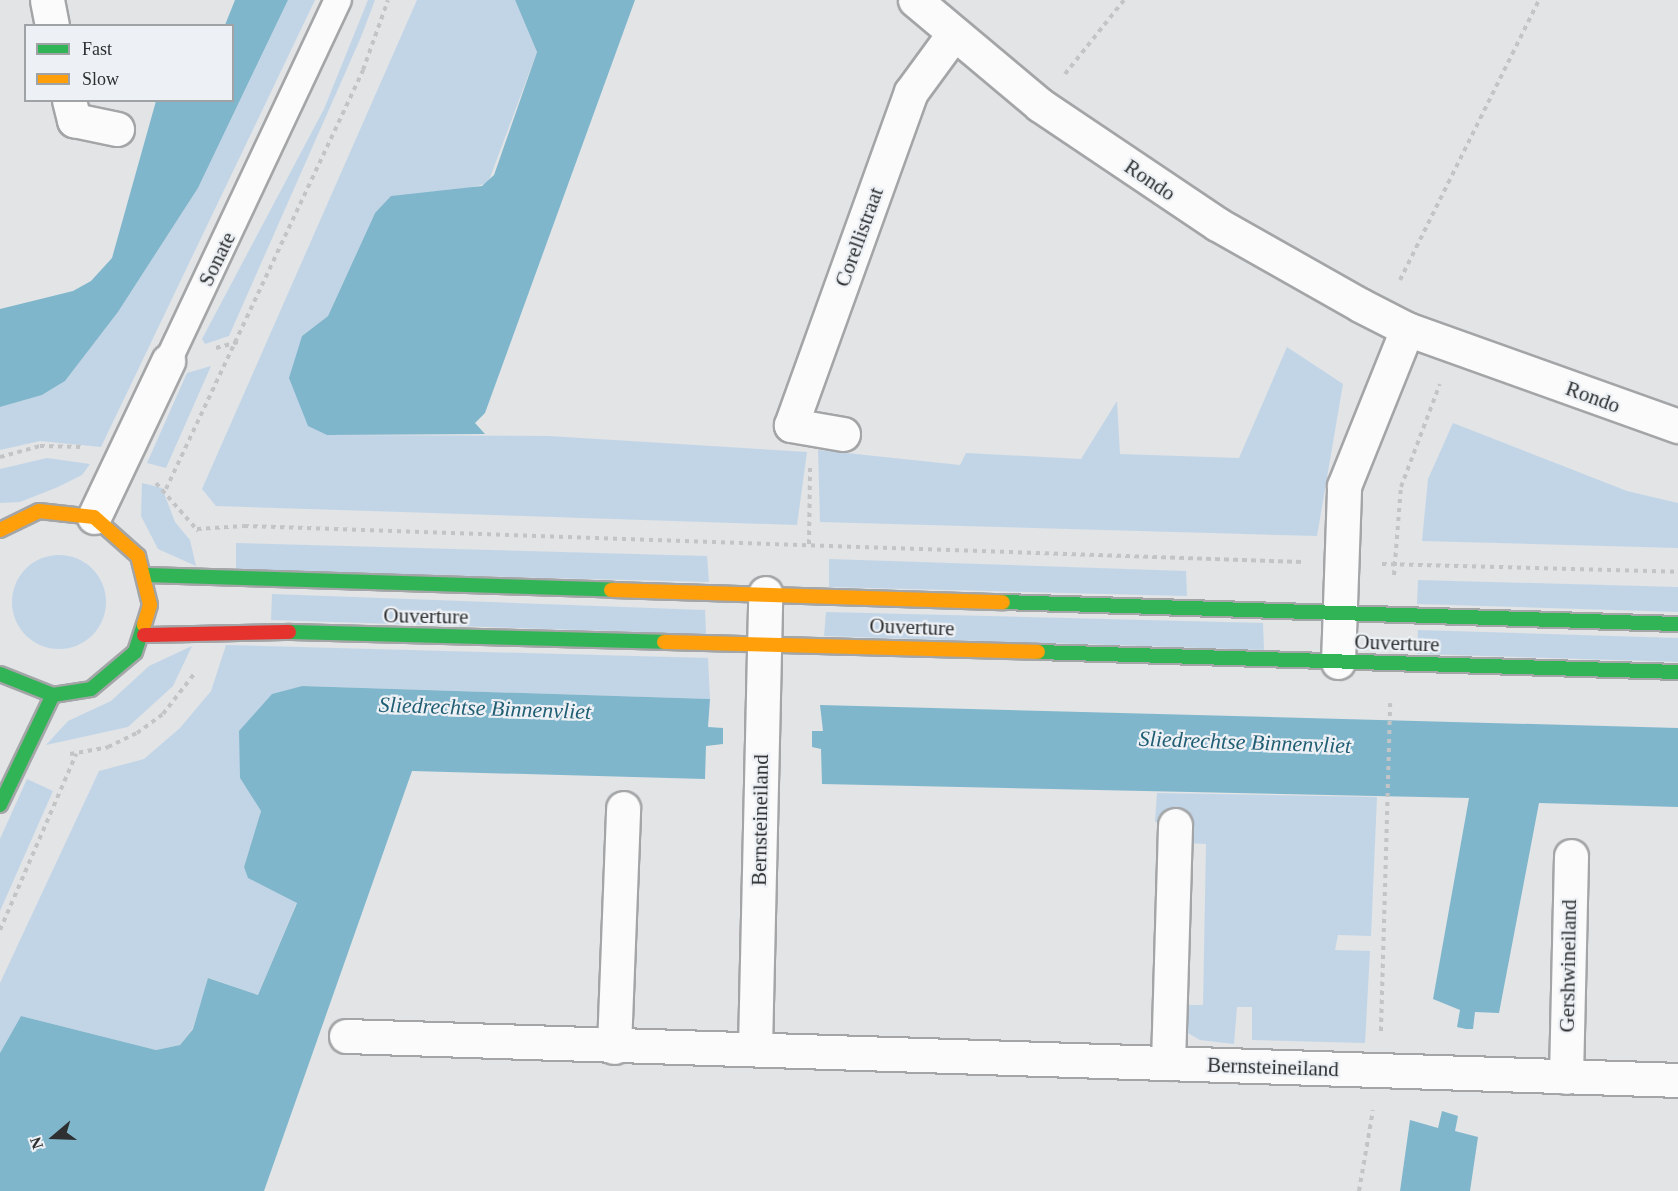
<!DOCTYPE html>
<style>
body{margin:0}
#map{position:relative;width:1678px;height:1191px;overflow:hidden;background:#e2e4e6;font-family:Georgia,serif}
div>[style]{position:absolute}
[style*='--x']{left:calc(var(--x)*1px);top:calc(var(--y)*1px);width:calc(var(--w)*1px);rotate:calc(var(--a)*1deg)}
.green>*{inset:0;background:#c2d5e7}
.round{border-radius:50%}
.water>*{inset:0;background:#80b6cc}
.path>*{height:4px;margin-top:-2px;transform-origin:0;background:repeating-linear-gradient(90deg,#c2c4c5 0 4.5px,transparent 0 9px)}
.roads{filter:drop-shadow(2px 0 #a3a5a7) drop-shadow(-2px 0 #a3a5a7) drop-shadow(0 2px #a3a5a7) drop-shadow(0 -2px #a3a5a7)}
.lane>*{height:26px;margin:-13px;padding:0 13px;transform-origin:13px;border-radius:13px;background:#fbfbfb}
.street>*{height:33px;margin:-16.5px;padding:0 16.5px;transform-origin:16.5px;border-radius:16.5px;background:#fbfbfb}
.fast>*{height:14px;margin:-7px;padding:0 7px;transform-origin:7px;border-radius:7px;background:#30b455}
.slow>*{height:14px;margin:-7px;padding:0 7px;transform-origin:7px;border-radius:7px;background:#ff9f0a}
.jam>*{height:14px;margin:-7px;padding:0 7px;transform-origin:7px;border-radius:7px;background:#e5322d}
span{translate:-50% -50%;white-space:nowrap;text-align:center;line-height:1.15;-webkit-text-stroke:4.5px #edf1f5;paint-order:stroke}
.street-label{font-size:21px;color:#2d2f30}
.water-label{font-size:22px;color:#215e74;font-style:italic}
.legend{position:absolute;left:24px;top:24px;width:210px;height:78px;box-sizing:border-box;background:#edf1f5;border:2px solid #a0a3a6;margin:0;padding:8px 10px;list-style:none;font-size:18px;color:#2d2f30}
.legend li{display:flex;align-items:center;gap:12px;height:30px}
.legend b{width:30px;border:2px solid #a0a3a6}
.north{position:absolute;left:24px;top:1107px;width:60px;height:60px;-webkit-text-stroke:4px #edf1f5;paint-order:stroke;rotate:251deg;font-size:16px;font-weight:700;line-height:24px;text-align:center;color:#2d2f30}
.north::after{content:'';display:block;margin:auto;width:21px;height:27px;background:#2d2f30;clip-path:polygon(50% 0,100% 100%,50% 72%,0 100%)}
</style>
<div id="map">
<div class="green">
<div style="clip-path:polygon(288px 0,315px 0,101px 447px,40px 441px,0 450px,0 407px,42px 395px,65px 381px,118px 312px,198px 188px)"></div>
<div style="clip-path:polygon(368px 0,375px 0,361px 37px,229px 336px,205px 344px,202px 339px,324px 109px)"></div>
<div style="clip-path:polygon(417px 0,515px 0,537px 52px,488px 183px,375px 213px,328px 316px,302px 336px,327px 435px,549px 436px,807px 452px,797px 525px,216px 506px,202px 489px)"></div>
<div style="clip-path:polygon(1287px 347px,1343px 384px,1317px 536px,820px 522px,818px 450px,960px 465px,966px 453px,1081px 459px,1117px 401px,1120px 454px,1239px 458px)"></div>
<div style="clip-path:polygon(211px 366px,166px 468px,147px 463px,187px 373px)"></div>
<div style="clip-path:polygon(1453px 423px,1627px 491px,1678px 503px,1678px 548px,1422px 541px,1428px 479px)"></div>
<div style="clip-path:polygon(47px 458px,90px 464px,82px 475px,58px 487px,20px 502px,0 503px,0 469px)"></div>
<div style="clip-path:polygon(142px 483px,162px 488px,175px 522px,190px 540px,196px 566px,158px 549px,141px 516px)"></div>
<div style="clip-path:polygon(236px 543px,707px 556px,709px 582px,236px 570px)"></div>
<div class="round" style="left:12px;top:555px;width:94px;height:94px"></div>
<div style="clip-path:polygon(829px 559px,1186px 571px,1187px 596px,829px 587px)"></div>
<div style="clip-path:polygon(1418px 580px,1678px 587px,1678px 612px,1417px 604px)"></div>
<div style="clip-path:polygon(272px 594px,705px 610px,706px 634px,271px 620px)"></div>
<div style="clip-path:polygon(826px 612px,1263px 623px,1264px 650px,824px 636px)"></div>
<div style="clip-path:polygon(1418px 630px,1678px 638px,1678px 662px,1417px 654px)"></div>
<div style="clip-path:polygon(226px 645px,708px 658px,710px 699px,302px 686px,274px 694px,240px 778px,261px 811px,244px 867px,249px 878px,297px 902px,258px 995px,209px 978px,193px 1028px,180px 1045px,156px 1050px,21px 1016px,0 1053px,0 983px,99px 771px,144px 759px,180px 728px,211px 691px)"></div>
<div style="clip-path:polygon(192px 646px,173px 686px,128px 727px,46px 745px,68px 721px,111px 701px,149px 666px)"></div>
<div style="clip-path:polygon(27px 779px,53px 791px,0 911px,0 839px)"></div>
<div style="clip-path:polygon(1157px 793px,1377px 797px,1371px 936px,1338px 935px,1335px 950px,1370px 951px,1365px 1043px,1252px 1040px,1252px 1007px,1237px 1007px,1234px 1044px,1200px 1040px,1186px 1032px,1185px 1005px,1203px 1005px,1206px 844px,1188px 843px,1188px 823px,1155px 822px)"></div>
</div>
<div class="water">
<div style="clip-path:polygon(235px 0,288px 0,198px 188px,118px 312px,65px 381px,42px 395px,0 407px,0 309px,73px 291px,91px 281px,112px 258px,156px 101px,232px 100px,232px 26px,225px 25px)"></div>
<div style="clip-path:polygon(515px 0,635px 0,485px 413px,475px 423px,485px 434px,327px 435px,308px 426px,289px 378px,302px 336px,328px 316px,375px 213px,391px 196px,482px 186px,494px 175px,537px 52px)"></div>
<div style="clip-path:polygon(302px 686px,710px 699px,708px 727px,723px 728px,723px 744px,706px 746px,705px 779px,412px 771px,264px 1191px,0 1191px,0 1053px,21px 1016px,156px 1050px,180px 1045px,193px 1029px,208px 978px,258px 995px,297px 903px,248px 878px,244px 867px,261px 811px,240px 778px,239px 731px,272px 694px)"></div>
<div style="clip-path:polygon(820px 705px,1678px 728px,1678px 807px,1539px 803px,1499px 1013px,1475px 1012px,1473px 1029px,1466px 1029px,1457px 1027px,1460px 1010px,1433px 999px,1469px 798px,822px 784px,821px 749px,812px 747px,812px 731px,823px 731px)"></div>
<div style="clip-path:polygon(1442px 1111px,1458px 1116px,1455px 1131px,1478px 1137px,1470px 1191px,1400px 1191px,1410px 1120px,1438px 1128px)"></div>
</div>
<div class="path">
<div style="--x:1065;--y:74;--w:95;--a:-51.4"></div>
<div style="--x:1400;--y:280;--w:313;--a:-63.6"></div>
<div style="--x:216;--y:348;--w:23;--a:-15"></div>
<div style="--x:0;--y:457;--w:41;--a:-15.4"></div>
<div style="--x:40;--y:446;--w:42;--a:1.4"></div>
<div style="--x:156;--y:483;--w:64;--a:48.8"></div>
<div style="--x:166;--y:489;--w:463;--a:-64.8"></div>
<div style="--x:363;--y:70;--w:74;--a:-70.3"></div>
<div style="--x:197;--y:529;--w:47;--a:-3.7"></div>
<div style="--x:244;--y:526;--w:1060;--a:1.95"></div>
<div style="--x:809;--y:544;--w:76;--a:-89.2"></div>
<div style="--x:1382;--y:564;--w:296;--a:1.5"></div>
<div style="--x:1394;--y:575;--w:88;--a:-85.5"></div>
<div style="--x:1401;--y:487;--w:110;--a:-69.3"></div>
<div style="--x:70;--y:754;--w:39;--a:-10"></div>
<div style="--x:108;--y:747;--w:32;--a:-26"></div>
<div style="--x:137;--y:733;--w:32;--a:-36"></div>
<div style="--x:163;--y:714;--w:51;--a:-52.2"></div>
<div style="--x:0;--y:930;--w:192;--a:-66.6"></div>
<div style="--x:1381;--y:1031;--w:328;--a:-88.4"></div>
<div style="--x:1359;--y:1191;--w:82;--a:-80.2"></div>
</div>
<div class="roads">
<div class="lane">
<div style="--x:168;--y:361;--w:399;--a:-64.8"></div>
</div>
<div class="street">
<div style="--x:47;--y:0;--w:26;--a:79"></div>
<div style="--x:915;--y:0;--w:163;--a:40"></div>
<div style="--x:1040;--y:105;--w:213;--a:33.9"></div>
<div style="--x:1217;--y:224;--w:164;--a:29.5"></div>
<div style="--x:1360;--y:305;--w:53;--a:27.1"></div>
<div style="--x:1407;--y:329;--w:288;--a:19.7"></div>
<div style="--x:69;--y:100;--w:21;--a:76"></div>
<div style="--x:74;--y:120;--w:44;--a:11.8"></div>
<div style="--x:843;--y:434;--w:53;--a:-170.2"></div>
<div style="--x:791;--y:425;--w:354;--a:-70.2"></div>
<div style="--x:911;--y:92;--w:69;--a:-53.8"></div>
<div style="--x:94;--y:517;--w:173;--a:-64.6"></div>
<div style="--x:1338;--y:662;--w:176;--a:-88"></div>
<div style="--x:1344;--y:486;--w:169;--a:-68.1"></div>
<div style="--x:346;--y:1036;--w:1333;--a:1.89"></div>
<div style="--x:614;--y:1047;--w:239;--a:-87.8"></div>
<div style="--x:755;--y:1048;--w:455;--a:-88.7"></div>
<div style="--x:1168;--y:1063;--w:238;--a:-88.3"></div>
<div style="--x:1566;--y:1077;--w:221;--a:-88.7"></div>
</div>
<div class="fast">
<div style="--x:146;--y:575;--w:465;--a:1.8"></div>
<div style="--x:1003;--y:602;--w:675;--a:1.87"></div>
<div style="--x:289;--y:632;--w:375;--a:1.5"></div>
<div style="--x:1038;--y:652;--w:640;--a:1.79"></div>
<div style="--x:0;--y:674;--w:57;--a:21.6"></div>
<div style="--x:53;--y:695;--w:38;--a:-9"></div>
<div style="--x:91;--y:689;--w:57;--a:-40.1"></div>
<div style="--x:135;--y:652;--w:28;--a:-72"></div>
<div style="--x:0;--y:805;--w:122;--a:-64.3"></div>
</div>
<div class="slow">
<div style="--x:0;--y:530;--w:43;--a:-26"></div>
<div style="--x:39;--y:511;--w:55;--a:6.2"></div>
<div style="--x:94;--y:517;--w:59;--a:41.6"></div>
<div style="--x:138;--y:556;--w:50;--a:76.2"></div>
<div style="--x:150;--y:605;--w:21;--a:107"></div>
<div style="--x:611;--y:590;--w:392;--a:1.8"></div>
<div style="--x:664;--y:642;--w:374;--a:1.5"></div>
</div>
<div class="jam">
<div style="--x:144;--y:635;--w:145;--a:-1.2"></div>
</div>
</div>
<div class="street-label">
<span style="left:1150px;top:180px;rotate:34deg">Rondo</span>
<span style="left:859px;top:237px;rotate:-70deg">Corellistraat</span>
<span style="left:217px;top:259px;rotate:-64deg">Sonate</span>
<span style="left:1593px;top:397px;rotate:20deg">Rondo</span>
<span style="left:426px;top:616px;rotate:1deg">Ouverture</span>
<span style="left:912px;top:627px;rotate:2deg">Ouverture</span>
<span style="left:1397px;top:643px;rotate:2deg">Ouverture</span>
<span style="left:760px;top:820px;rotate:-89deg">Bernsteineiland</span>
<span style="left:1568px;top:966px;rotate:-89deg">Gershwineiland</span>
<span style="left:1273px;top:1067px;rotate:2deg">Bernsteineiland</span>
</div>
<div class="water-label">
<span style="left:485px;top:708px;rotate:2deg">Sliedrechtse Binnenvliet</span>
<span style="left:1245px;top:742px;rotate:2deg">Sliedrechtse Binnenvliet</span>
</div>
<ul class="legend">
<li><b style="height:8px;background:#30b455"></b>Fast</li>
<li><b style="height:8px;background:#ff9f0a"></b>Slow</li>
</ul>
<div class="north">N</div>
</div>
